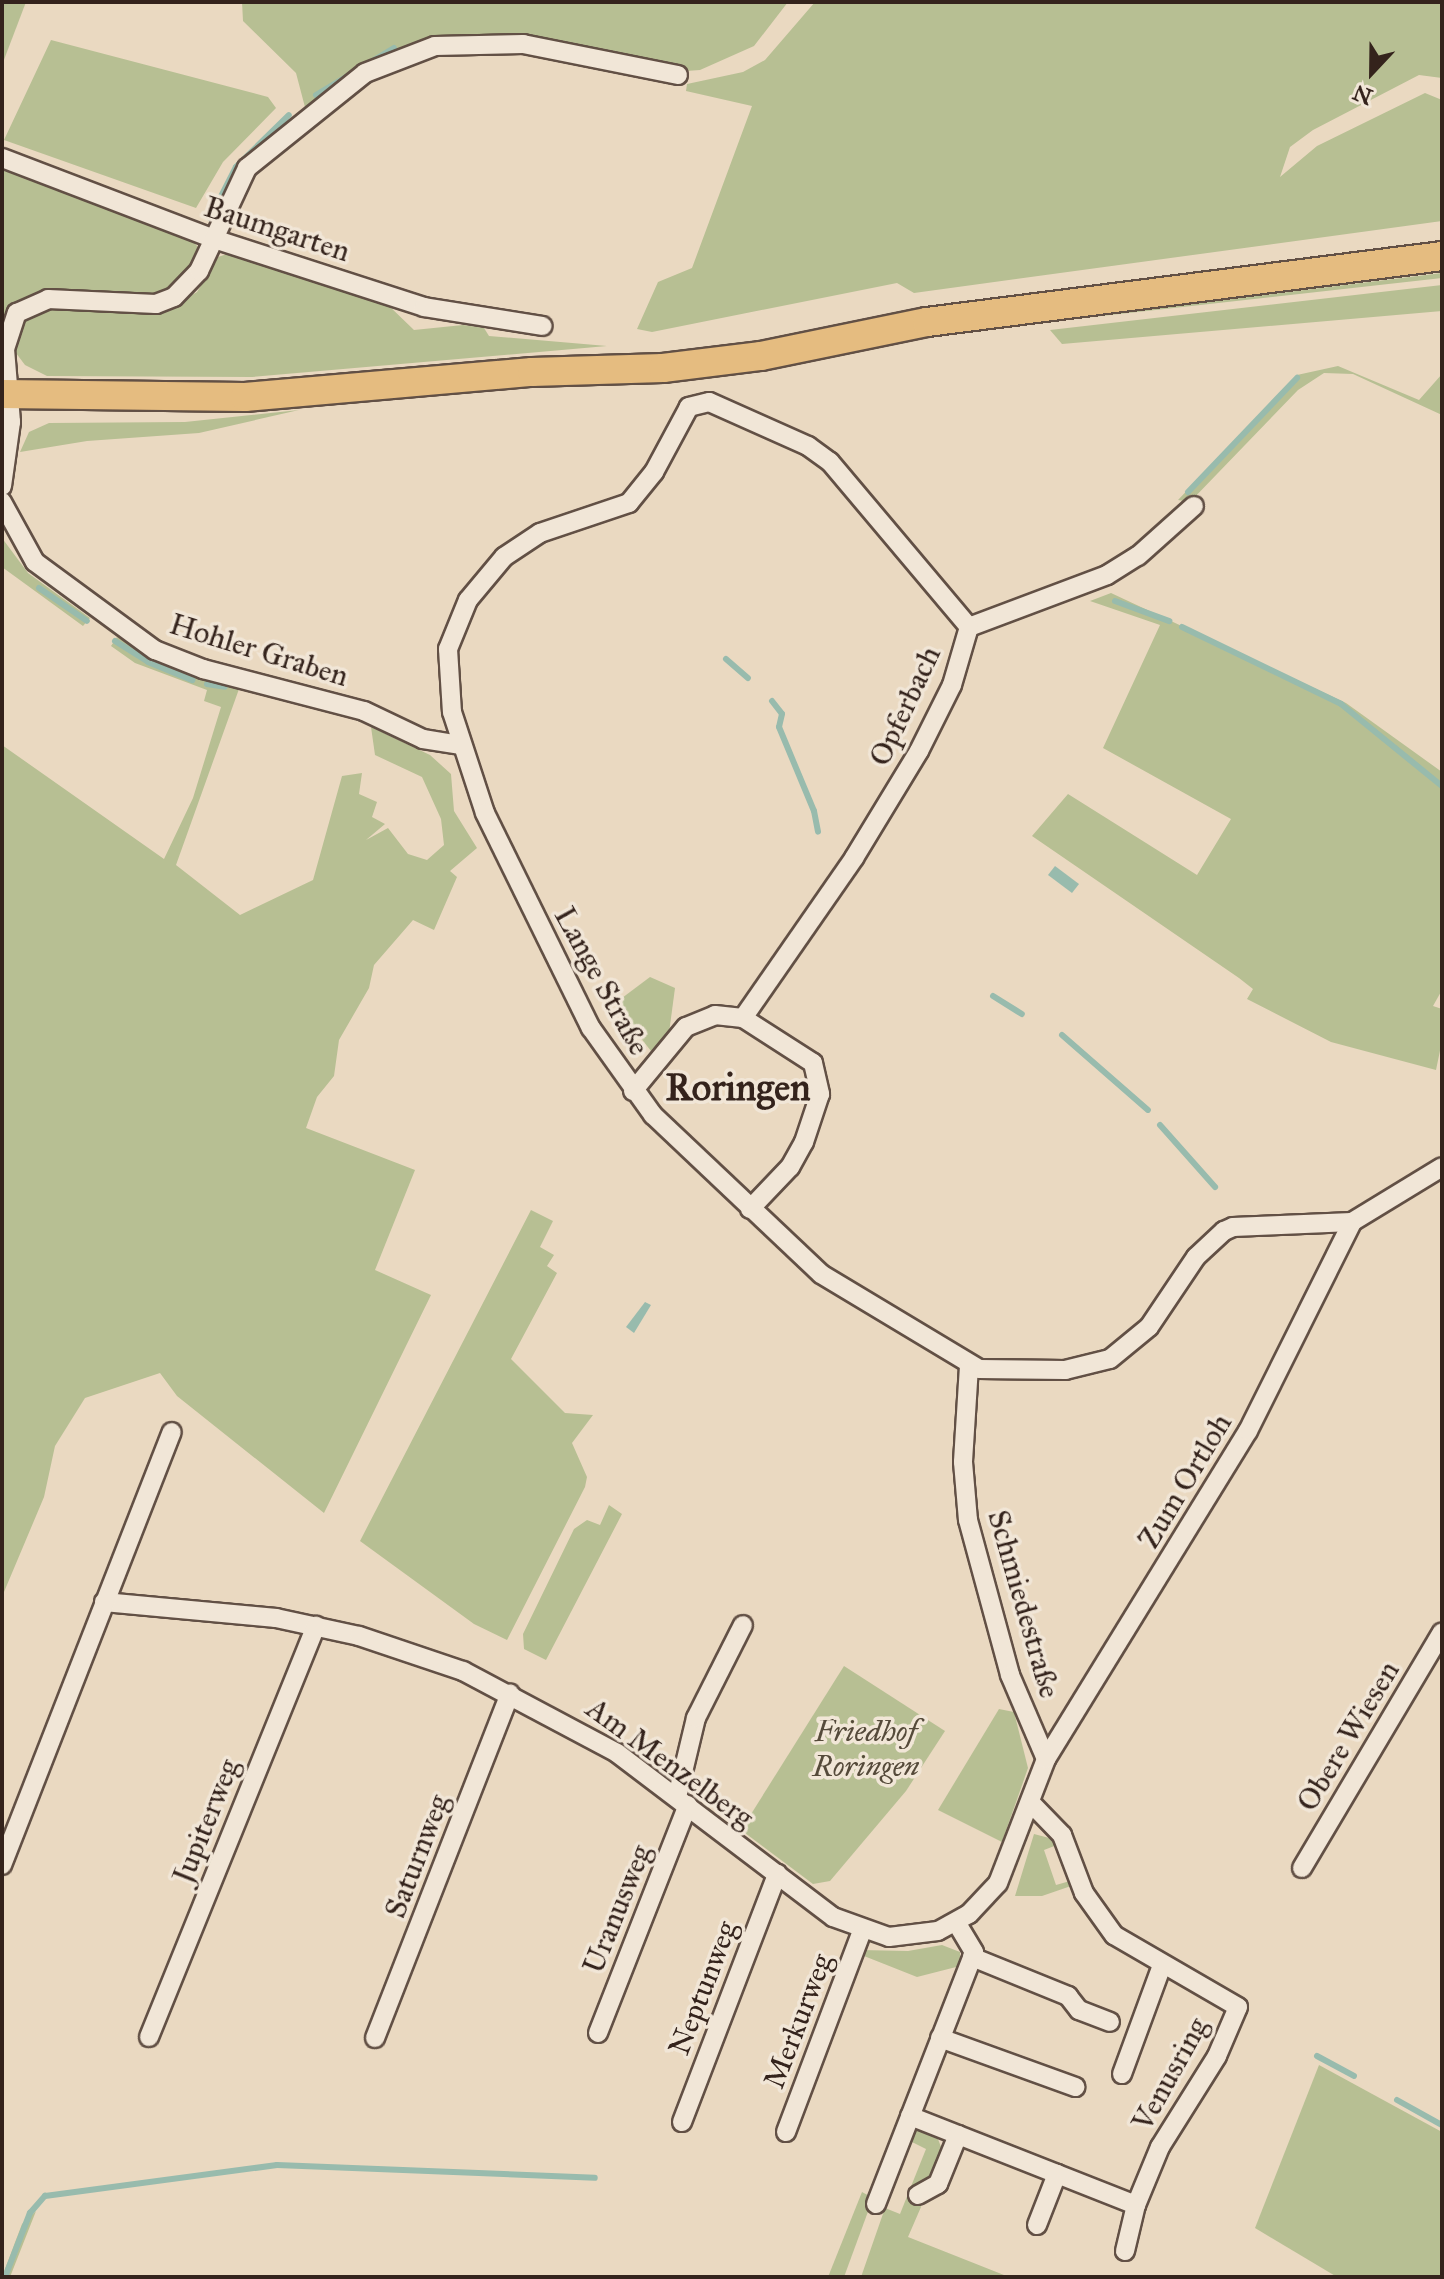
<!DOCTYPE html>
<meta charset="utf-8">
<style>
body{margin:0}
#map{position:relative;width:1444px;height:2279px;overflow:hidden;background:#ead9c1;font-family:"IM FELL Great Primer",serif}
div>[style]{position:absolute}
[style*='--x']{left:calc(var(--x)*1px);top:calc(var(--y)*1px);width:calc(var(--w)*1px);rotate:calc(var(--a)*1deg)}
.green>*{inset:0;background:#b7bf93}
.water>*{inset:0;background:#98bbad}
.stream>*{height:6px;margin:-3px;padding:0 3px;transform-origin:3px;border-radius:3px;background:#98bbad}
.roads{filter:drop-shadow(2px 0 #625045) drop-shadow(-2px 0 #625045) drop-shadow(0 2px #625045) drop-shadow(0 -2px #625045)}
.minor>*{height:18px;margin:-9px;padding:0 9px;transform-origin:9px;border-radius:9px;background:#f1e6d7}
.primary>*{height:28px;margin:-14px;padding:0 14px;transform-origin:14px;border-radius:14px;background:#e5bc80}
span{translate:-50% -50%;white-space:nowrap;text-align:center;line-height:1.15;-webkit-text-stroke:7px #f1e6d7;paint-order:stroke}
.street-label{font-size:30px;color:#34231c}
.park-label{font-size:30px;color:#554a3a;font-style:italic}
.district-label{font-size:38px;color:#34231c;font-weight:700}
.frame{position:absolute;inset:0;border:4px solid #34231c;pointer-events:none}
.north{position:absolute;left:1332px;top:32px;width:80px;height:80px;-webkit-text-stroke:6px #f1e6d7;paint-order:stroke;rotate:202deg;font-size:22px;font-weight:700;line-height:32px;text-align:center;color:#34231c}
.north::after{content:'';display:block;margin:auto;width:28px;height:36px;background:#34231c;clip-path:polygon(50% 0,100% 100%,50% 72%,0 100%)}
</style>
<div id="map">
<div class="green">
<div style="clip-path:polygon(2px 2px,26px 2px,2px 65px)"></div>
<div style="clip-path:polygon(242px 2px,788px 2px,754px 46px,700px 70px,672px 72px,456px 39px,306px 111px,296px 73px,243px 21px)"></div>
<div style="clip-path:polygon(815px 2px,1442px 2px,1442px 78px,1419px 75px,1313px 130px,1290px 147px,1280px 177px,1317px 146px,1425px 93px,1442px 100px,1442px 221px,914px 293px,897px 283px,652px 332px,637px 329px,658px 282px,692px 268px,752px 106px,686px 91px,687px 84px,743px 72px,765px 60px)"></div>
<div style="clip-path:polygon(51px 40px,268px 97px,276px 108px,223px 162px,196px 208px,4px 140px)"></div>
<div style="clip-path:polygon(2px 170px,187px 235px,198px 247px,196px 254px,178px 283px,156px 294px,39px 292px,18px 303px,2px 324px)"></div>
<div style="clip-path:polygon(230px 253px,386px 303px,414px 330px,463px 325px,484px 328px,489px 336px,607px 346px,252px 377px,47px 376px,25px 365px,16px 353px,15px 339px,28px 316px,49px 307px,163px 312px,197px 292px,218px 257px)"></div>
<div style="clip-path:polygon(1442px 273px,1442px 278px,1048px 322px,1296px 291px)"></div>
<div style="clip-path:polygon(1442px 285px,1442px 311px,1062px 344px,1050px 330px)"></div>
<div style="clip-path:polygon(1338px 366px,1419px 400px,1442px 374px,1442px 415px,1353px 374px,1324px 373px,1298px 390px,1190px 502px,1178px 500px,1297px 375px)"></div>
<div style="clip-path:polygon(299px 410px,199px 433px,87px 441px,20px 452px,29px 432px,49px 423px,185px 422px)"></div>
<div style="clip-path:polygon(2px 538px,28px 573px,90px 618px,83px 626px,2px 567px)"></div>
<div style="clip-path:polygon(1111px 593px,1346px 703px,1442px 772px,1442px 990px,1433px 1006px,1442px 1009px,1442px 1041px,1436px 1070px,1331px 1042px,1247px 999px,1253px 989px,1239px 978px,1032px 836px,1068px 794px,1197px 875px,1231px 819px,1103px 748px,1160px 625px,1090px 601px)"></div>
<div style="clip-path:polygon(117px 637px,165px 666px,239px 689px,176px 865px,240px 915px,313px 880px,342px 776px,362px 773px,359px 794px,377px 802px,372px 817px,385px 824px,366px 840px,388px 828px,408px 854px,427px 860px,444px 845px,441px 819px,422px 777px,375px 755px,371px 727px,430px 755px,451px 774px,454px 811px,477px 848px,450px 871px,457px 877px,434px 930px,413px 920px,374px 965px,369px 988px,339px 1040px,334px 1076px,317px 1097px,306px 1128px,415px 1170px,375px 1270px,431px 1295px,324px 1513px,177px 1396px,160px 1373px,85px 1398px,55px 1446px,44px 1497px,4px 1592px,2px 1617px,2px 745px,164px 859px,193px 798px,221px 707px,204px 701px,207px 690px,135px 663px,111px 646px)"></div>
<div style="clip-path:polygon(650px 977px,675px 988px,669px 1033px,651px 1051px,614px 1004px)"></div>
<div style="clip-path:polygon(531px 1210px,553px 1221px,540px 1247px,554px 1255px,547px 1266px,557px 1273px,511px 1359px,565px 1413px,593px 1415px,572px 1443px,587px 1477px,585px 1487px,507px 1640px,474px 1624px,360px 1541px)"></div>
<div style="clip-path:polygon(609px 1505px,622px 1514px,546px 1660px,524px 1649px,523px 1634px,574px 1529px,587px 1520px,600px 1525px)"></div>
<div style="clip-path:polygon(844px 1666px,945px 1731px,906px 1791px,830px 1881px,813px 1884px,741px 1830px)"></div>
<div style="clip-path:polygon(999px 1709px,1014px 1712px,1028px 1768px,1002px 1842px,938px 1810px)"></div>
<div style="clip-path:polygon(1034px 1834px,1053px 1839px,1057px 1845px,1044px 1850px,1056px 1885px,1070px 1881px,1071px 1886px,1042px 1896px,1015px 1896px)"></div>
<div style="clip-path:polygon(942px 1945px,960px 1952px,960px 1966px,917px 1977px,864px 1956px,860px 1950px,908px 1951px)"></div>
<div style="clip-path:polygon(1319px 2065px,1442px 2132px,1442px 2277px,1337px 2277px,1255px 2228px)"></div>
<div style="clip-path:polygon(917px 2128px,936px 2134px,943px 2152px,934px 2176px,914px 2191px,921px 2207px,908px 2237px,1009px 2277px,861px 2277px,885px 2208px,900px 2214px,926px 2149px,912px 2142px)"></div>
<div style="clip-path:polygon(862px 2192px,873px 2198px,844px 2277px,828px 2277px)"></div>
<div style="clip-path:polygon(36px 2211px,10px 2277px,2px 2277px,22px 2224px)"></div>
</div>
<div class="water">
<div style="clip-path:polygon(1055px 866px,1079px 884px,1072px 893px,1048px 875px)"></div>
<div style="clip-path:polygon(645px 1302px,651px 1305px,634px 1333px,626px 1327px)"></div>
</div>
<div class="stream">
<div style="--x:316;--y:95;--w:91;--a:-31.1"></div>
<div style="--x:210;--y:218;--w:57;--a:-63"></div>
<div style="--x:236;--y:167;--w:74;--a:-44.5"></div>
<div style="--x:1188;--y:492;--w:158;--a:-46.3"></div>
<div style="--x:39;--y:588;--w:58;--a:34.5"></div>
<div style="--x:1115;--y:601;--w:58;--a:20.3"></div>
<div style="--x:1182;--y:627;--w:177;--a:25.8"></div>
<div style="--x:1341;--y:704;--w:130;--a:39.1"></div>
<div style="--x:115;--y:641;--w:39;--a:32"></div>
<div style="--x:148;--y:662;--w:48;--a:22.2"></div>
<div style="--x:726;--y:659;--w:29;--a:41"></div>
<div style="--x:207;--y:684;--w:18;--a:9"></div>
<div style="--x:772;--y:701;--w:16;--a:52"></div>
<div style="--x:782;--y:714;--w:13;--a:103"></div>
<div style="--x:779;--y:727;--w:91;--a:67.4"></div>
<div style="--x:814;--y:811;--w:21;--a:79"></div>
<div style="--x:993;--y:996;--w:34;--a:32"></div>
<div style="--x:1062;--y:1035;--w:114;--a:41.1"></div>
<div style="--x:1160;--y:1125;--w:83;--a:48.4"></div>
<div style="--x:1317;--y:2056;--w:42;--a:28.4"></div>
<div style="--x:1397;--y:2100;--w:51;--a:29.1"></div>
<div style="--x:5;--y:2277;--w:69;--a:-68.7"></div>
<div style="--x:30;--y:2213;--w:23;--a:-49"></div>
<div style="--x:45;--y:2196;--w:234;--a:-7.6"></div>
<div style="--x:277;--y:2165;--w:318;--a:2.3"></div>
</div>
<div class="roads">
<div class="minor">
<div style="--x:2;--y:158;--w:227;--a:20.9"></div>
<div style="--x:214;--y:239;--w:221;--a:17.9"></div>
<div style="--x:424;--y:307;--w:120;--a:9.1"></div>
<div style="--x:2;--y:486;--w:65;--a:-82"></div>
<div style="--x:11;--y:422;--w:73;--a:-94.7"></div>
<div style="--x:5;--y:349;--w:38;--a:-72"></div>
<div style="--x:17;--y:313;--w:34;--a:-24"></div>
<div style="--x:48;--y:299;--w:108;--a:2.7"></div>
<div style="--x:156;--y:304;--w:19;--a:-21"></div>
<div style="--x:174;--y:297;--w:36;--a:-46"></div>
<div style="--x:199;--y:271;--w:114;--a:-65"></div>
<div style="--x:247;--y:168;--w:151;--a:-38.8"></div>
<div style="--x:365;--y:73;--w:75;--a:-21.1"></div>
<div style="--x:435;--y:46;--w:88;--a:-1.3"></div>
<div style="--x:523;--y:44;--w:158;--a:11.3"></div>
<div style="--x:2;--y:502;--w:68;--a:61.2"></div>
<div style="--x:35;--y:562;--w:149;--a:36.3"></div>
<div style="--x:155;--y:650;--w:52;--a:21.6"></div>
<div style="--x:203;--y:669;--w:166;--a:14.6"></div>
<div style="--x:364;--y:711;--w:65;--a:25.4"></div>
<div style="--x:423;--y:739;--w:37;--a:9"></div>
<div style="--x:969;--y:627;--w:147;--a:-20.6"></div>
<div style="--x:1107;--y:575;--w:36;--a:-32"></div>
<div style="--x:1138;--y:556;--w:75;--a:-41.8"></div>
<div style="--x:743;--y:1018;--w:195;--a:-55.2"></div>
<div style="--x:854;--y:858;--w:125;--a:-58.7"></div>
<div style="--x:919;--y:751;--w:74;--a:-63.4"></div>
<div style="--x:952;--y:685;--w:60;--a:-73.7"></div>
<div style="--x:969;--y:627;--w:216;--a:-130.1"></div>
<div style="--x:830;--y:462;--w:27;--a:-144"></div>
<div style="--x:808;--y:446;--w:108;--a:-156"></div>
<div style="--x:709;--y:402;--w:21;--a:166"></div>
<div style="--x:689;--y:407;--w:74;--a:118.3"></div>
<div style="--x:654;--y:472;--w:40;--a:129"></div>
<div style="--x:629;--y:503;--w:94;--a:161.4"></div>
<div style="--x:540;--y:533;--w:43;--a:146.3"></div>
<div style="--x:504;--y:557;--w:56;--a:129.9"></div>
<div style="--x:468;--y:600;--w:53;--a:112.2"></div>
<div style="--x:448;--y:649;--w:63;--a:86.4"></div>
<div style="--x:452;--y:712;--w:106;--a:71.9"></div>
<div style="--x:485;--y:813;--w:240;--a:63.8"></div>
<div style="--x:591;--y:1028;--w:107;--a:54.5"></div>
<div style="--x:653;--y:1115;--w:231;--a:43.4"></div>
<div style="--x:821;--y:1274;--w:184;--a:31"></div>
<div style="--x:979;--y:1369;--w:86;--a:0.7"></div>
<div style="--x:1065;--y:1370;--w:46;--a:-13.7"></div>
<div style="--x:1110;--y:1359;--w:50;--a:-39.4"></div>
<div style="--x:1149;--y:1327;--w:84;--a:-56.1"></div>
<div style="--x:1196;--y:1257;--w:38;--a:-43"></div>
<div style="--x:1224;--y:1231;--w:10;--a:-24"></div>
<div style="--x:1233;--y:1227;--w:119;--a:-2.4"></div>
<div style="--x:1352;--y:1222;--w:105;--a:-31.4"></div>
<div style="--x:633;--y:1091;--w:83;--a:-50.4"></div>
<div style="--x:686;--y:1027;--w:31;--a:-22"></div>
<div style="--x:715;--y:1015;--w:28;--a:6"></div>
<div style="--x:743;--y:1018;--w:83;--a:32.7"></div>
<div style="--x:813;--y:1063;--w:32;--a:77"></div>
<div style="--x:820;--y:1094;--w:51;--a:108.4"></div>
<div style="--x:804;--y:1142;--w:29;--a:119"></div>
<div style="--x:790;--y:1167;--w:58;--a:133.6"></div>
<div style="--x:969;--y:1366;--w:96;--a:93.6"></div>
<div style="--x:963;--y:1462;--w:58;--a:85.1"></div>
<div style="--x:968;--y:1520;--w:161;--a:74.8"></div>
<div style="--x:1010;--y:1675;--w:91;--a:66.8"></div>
<div style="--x:104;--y:1602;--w:173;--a:5.3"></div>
<div style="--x:276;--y:1618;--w:85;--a:12.2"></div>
<div style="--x:359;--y:1636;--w:110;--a:18.6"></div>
<div style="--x:463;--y:1671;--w:174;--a:28"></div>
<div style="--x:617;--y:1753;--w:271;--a:37.2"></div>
<div style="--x:833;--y:1917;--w:59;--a:19.7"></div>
<div style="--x:889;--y:1937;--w:49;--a:-7"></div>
<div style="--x:938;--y:1931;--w:35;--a:-29"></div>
<div style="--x:969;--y:1914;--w:42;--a:-46.9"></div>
<div style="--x:998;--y:1883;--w:133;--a:-68.8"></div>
<div style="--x:1046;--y:1759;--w:385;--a:-58.4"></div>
<div style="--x:1248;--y:1431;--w:233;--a:-63.5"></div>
<div style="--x:677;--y:1797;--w:81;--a:-76.5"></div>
<div style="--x:696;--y:1718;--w:104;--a:-63.2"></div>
<div style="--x:2;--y:1865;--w:465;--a:-68.6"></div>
<div style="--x:1302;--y:1868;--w:274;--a:-59.3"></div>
<div style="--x:972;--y:1957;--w:104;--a:22.1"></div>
<div style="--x:1068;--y:1996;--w:18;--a:52"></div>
<div style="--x:1079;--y:2010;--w:33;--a:21"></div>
<div style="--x:598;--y:2033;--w:245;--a:-68.5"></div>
<div style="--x:149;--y:2037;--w:444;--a:-67.9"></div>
<div style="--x:375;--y:2038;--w:370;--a:-68.6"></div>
<div style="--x:940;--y:2038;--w:144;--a:19.9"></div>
<div style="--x:1122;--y:2074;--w:116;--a:-69.8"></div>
<div style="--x:910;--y:2116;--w:243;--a:21.5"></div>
<div style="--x:1136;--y:2205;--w:63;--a:-67.5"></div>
<div style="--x:1160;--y:2147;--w:107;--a:-57.9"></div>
<div style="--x:1217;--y:2056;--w:53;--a:-66.8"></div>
<div style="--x:1238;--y:2007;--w:143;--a:-149.9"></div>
<div style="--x:1114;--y:1935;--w:52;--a:-125.5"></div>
<div style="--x:1084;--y:1893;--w:62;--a:-110.8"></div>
<div style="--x:1062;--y:1835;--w:46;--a:-134.1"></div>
<div style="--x:682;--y:2122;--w:266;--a:-69"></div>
<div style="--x:786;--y:2132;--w:215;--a:-69.3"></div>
<div style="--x:918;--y:2195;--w:23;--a:-29"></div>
<div style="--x:938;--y:2184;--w:53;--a:-67.8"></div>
<div style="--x:876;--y:2204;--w:270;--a:-68.7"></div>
<div style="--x:974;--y:1952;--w:33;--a:-121"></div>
<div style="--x:1037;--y:2225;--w:55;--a:-68.6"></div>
<div style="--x:1125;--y:2251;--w:47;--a:-76.6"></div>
</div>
<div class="primary">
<div style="--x:2;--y:394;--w:243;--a:0.7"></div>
<div style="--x:245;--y:397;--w:288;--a:-5"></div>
<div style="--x:532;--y:372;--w:131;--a:-1.7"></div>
<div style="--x:663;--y:368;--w:99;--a:-7"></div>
<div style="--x:761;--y:356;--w:169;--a:-11.6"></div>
<div style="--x:927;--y:322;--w:519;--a:-7.3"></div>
</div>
</div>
<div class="street-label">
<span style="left:277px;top:229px;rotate:18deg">Baumgarten</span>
<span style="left:259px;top:650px;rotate:17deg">Hohler Graben</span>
<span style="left:905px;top:706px;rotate:-65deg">Opferbach</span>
<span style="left:602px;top:981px;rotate:61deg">Lange Straße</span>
<span style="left:1185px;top:1481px;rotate:-59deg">Zum Ortloh</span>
<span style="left:1024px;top:1604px;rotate:74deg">Schmiedestraße</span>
<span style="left:1348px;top:1736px;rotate:-59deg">Obere Wiesen</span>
<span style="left:670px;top:1763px;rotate:36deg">Am Menzelberg</span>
<span style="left:206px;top:1821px;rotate:-68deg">Jupiterweg</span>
<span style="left:417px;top:1856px;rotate:-69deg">Saturnweg</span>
<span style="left:617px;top:1909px;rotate:-68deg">Uranusweg</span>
<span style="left:703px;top:1988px;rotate:-69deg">Neptunweg</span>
<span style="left:798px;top:2021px;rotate:-69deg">Merkurweg</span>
<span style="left:1170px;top:2074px;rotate:-61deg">Venusring</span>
</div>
<div class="park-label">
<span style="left:866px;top:1748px">Friedhof<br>Roringen</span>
</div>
<div class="district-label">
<span style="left:738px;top:1088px">Roringen</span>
</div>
<div class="frame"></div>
<div class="north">N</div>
</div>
